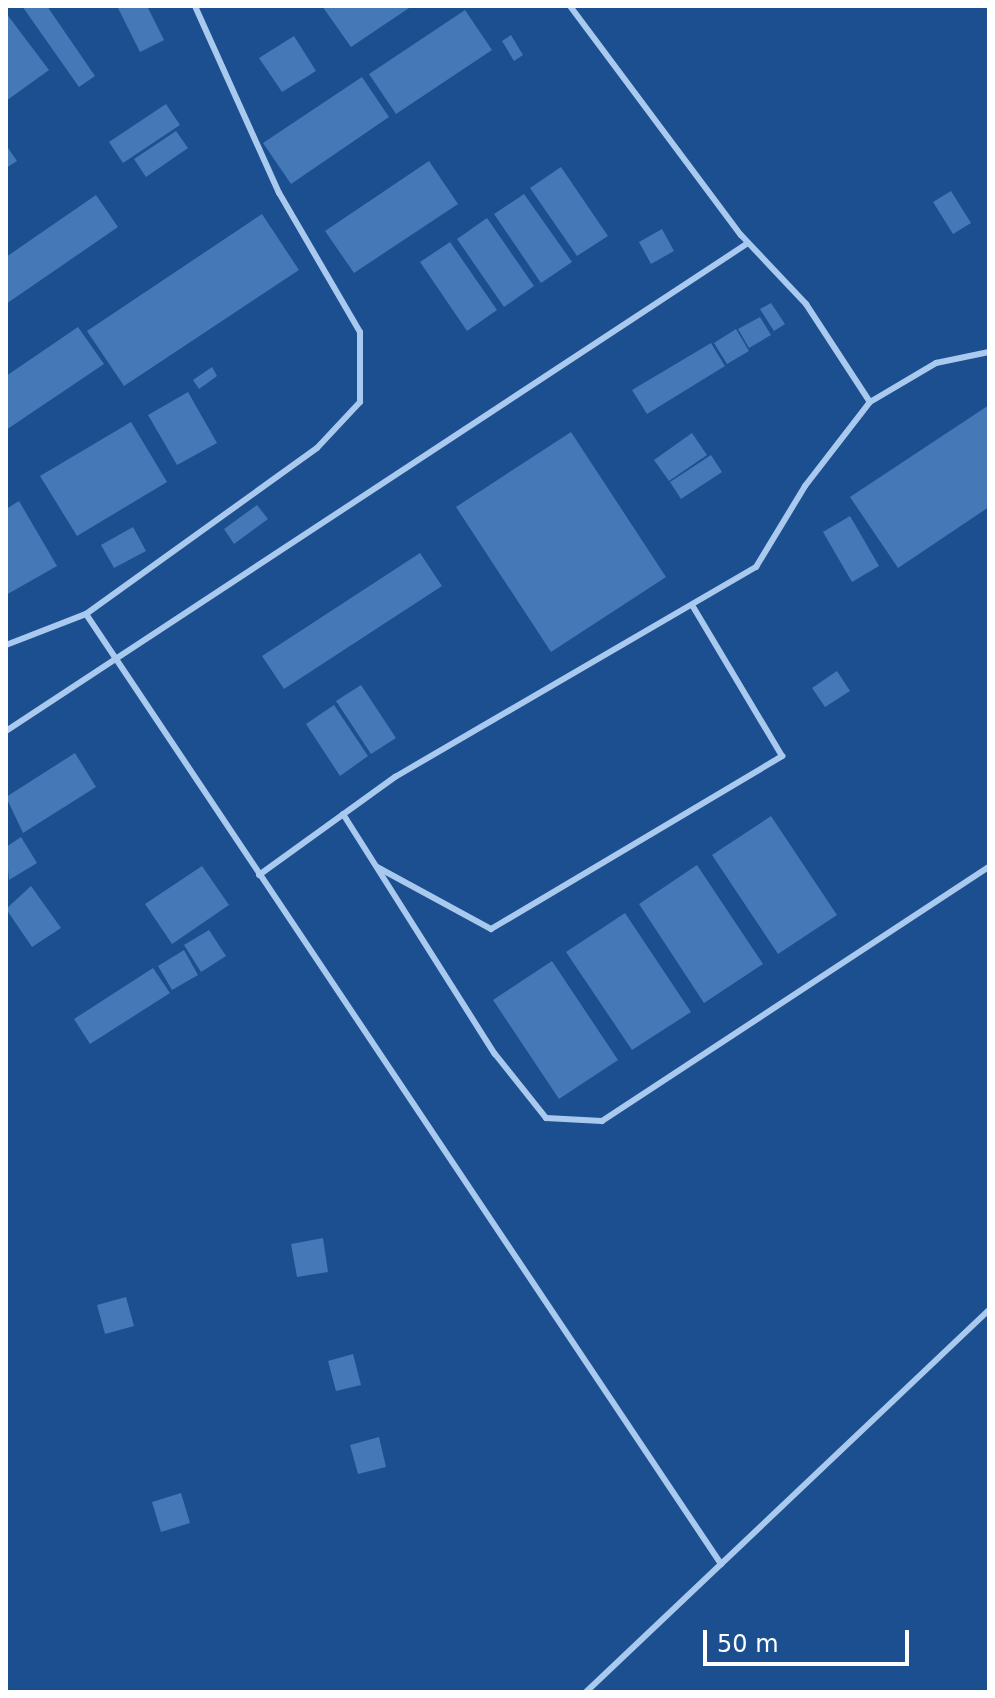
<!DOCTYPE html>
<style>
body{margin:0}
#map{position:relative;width:995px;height:1698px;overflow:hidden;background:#1b4f8f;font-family:"DejaVu Sans",sans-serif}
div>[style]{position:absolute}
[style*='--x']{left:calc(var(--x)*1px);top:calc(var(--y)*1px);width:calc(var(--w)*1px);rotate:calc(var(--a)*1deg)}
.building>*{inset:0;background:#4478b7}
.lane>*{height:6px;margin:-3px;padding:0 3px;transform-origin:3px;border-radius:3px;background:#a9c9ee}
span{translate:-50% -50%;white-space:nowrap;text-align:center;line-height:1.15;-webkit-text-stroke:6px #1b4f8f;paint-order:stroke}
.frame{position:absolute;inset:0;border:8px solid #fff;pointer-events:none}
.scale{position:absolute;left:703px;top:1630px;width:206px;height:36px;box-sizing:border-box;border:4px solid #fff;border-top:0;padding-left:10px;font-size:24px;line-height:28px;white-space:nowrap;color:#fff;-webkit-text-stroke:6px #1b4f8f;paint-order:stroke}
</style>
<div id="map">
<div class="building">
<div style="clip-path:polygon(22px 6px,47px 6px,95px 76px,79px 87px)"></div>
<div style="clip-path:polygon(117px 6px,147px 6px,164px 40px,140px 52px)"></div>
<div style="clip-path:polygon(322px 6px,412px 6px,351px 47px)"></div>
<div style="clip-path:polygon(465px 10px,492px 50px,396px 114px,369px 74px)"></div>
<div style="clip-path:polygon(6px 13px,49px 70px,6px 101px)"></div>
<div style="clip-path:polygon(511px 35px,523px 55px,514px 61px,502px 41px)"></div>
<div style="clip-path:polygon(294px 36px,316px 71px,282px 92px,259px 58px)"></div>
<div style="clip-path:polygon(362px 77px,389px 117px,291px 184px,263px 143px)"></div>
<div style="clip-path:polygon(166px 104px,180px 125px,123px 163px,109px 142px)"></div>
<div style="clip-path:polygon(176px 131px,188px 148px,146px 177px,134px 159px)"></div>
<div style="clip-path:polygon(6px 145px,17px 161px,6px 168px)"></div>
<div style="clip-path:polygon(429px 161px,458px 204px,354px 273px,325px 231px)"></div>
<div style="clip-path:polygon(561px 167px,608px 236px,577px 256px,530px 188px)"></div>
<div style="clip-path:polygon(951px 191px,971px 223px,953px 234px,933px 202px)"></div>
<div style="clip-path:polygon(524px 194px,572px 262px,541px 283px,494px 214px)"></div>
<div style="clip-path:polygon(96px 195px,118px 227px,6px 304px,6px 257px)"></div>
<div style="clip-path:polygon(262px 214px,299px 270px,124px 386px,87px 331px)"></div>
<div style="clip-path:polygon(487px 218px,534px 286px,504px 307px,457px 239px)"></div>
<div style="clip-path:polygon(662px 229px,674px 251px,651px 264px,639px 242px)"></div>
<div style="clip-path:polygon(450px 242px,497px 310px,467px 331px,420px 262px)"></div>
<div style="clip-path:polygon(771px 303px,785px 324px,774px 331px,760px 309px)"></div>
<div style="clip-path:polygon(760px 317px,771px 335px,749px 348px,738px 329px)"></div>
<div style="clip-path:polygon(78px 327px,104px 364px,6px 430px,6px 376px)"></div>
<div style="clip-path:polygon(736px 329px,749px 351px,727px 364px,714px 343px)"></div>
<div style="clip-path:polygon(711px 343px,725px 366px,647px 414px,632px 390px)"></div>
<div style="clip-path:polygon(212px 367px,217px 376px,199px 389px,193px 380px)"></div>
<div style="clip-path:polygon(188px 392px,217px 443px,177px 465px,148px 415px)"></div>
<div style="clip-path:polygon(989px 405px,989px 507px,898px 568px,850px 497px)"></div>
<div style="clip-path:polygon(131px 422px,167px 482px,77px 536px,40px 476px)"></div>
<div style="clip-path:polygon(571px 432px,666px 577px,551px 652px,456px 507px)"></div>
<div style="clip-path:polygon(692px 433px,707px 455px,669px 481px,654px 460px)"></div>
<div style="clip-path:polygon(711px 455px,722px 472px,681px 499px,670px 482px)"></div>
<div style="clip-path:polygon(19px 501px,57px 566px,6px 595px,6px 509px)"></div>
<div style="clip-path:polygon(257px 505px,268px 519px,234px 544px,224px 529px)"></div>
<div style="clip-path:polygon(850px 516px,879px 566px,852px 582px,823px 532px)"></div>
<div style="clip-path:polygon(133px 527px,146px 551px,114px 568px,101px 545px)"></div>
<div style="clip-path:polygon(420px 553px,442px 586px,284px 689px,262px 656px)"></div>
<div style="clip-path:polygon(837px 671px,850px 691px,825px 707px,812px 688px)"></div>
<div style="clip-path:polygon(361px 685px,396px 738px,371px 754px,336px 701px)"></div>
<div style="clip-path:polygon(334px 705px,368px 756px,340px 776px,306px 724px)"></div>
<div style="clip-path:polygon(75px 753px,96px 787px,23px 833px,6px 797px)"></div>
<div style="clip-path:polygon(771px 816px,837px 915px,778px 954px,712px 855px)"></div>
<div style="clip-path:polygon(21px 837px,37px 863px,9px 880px,6px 847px)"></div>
<div style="clip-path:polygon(697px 865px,763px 964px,704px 1003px,639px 904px)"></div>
<div style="clip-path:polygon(202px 866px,229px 905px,172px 944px,145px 904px)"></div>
<div style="clip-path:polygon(31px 886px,61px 928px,32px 947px,6px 909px)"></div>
<div style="clip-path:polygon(625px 913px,691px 1012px,632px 1050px,566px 952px)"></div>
<div style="clip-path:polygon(209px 930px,226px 956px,201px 972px,184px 945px)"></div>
<div style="clip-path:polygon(184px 950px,198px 975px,172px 990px,158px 966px)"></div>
<div style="clip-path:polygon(552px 961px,618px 1060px,559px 1099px,493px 1000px)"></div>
<div style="clip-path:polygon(153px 968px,170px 993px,90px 1044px,74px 1019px)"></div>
<div style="clip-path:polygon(323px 1238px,328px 1272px,297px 1277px,291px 1244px)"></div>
<div style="clip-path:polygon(126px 1297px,134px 1326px,105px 1334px,97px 1305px)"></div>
<div style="clip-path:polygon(353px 1354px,361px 1385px,336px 1391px,328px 1361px)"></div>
<div style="clip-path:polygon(379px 1437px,386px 1467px,358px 1474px,350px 1445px)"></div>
<div style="clip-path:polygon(181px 1493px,190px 1523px,161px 1532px,152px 1502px)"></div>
</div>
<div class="lane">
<div style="--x:570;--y:6;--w:286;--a:53.3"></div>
<div style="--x:741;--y:235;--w:95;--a:46.7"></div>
<div style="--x:806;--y:304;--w:117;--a:56.9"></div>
<div style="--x:86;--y:614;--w:1143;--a:56.24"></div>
<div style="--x:6;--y:645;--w:86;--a:-21.2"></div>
<div style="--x:86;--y:614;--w:284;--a:-35.7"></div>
<div style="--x:317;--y:448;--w:63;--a:-46.9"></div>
<div style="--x:360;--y:402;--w:70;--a:-90"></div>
<div style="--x:360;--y:332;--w:161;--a:-120.2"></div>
<div style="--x:279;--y:193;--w:205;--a:-114.2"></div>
<div style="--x:6;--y:731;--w:888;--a:-33.33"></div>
<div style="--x:343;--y:814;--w:284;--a:57.7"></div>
<div style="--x:495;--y:1054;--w:82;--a:51.4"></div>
<div style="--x:546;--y:1118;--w:56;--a:3.1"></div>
<div style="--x:602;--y:1121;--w:463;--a:-33.3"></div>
<div style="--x:377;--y:867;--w:130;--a:28.5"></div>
<div style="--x:491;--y:929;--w:339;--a:-30.7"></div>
<div style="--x:782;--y:756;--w:176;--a:-120.8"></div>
<div style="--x:259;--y:875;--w:168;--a:-35.8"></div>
<div style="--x:395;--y:777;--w:418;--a:-30.2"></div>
<div style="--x:756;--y:567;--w:95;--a:-58.8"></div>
<div style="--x:805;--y:486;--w:106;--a:-52.3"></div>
<div style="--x:870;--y:402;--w:77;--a:-30.6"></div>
<div style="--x:936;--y:363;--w:54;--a:-11.7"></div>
<div style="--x:586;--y:1692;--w:555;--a:-43.47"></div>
</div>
<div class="frame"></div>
<div class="scale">50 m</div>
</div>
